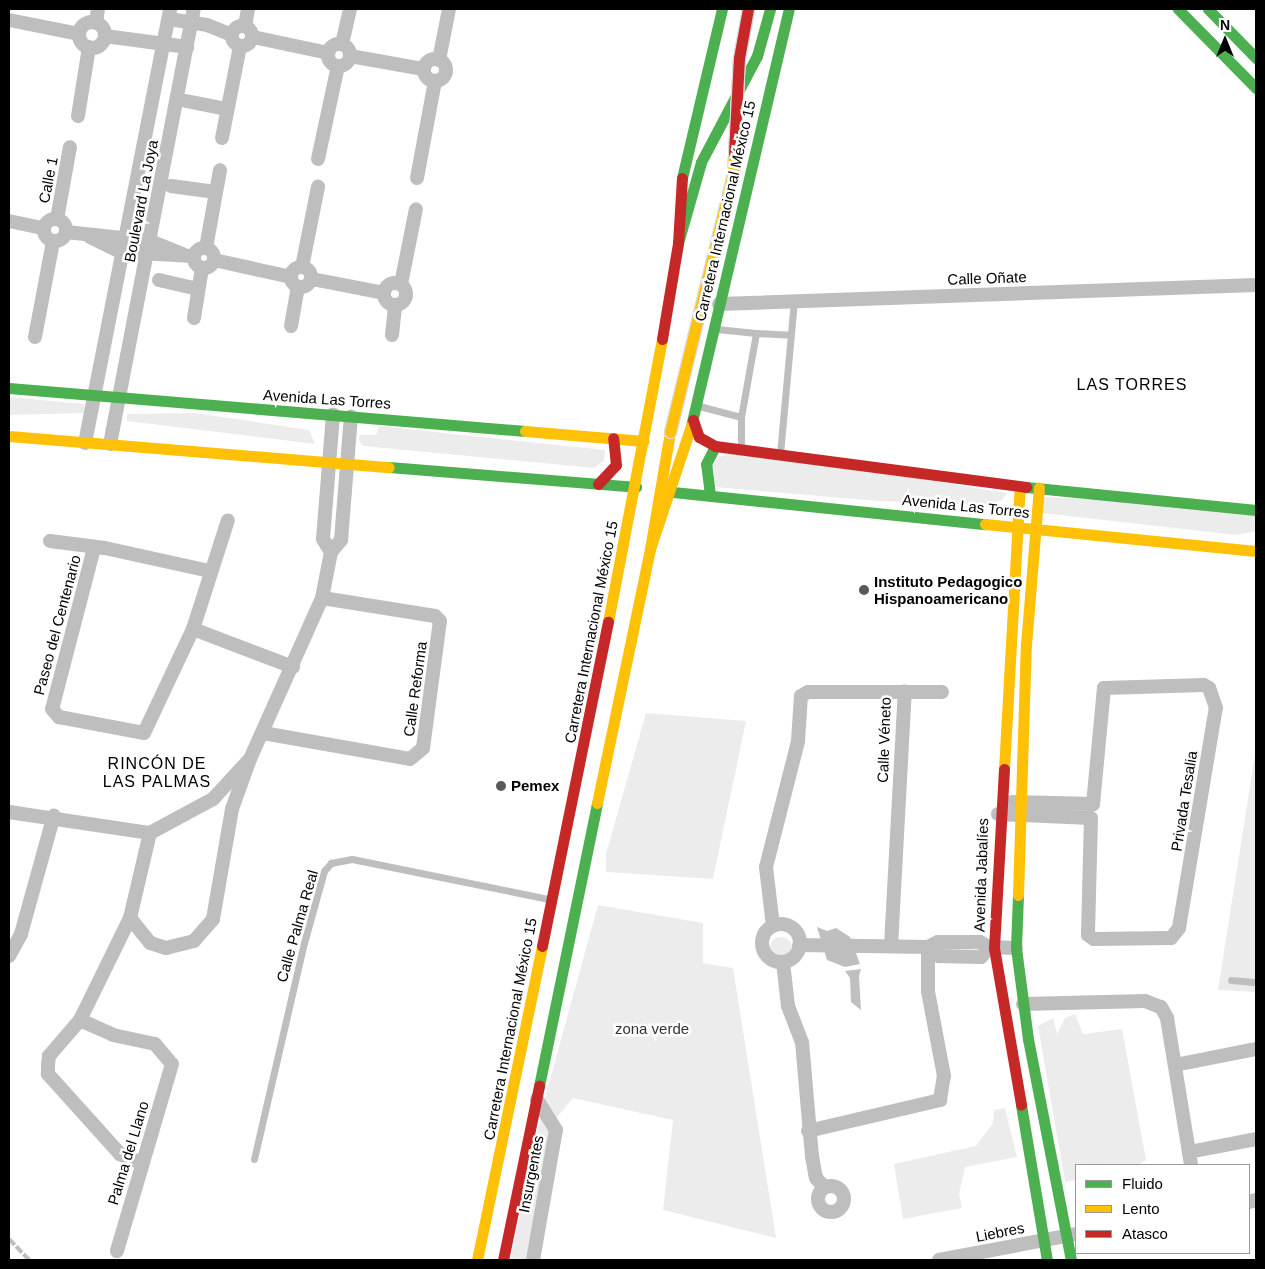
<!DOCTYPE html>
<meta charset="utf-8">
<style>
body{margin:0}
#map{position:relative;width:1265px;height:1269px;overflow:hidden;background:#fff;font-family:Helvetica,sans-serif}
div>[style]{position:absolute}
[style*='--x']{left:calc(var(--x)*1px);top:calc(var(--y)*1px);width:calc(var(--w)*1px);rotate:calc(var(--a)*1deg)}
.green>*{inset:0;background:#ececec}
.round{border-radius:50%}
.water>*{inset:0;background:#bfbfbf}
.lane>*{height:7px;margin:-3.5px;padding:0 3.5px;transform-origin:3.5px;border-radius:3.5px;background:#bebebe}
.street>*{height:14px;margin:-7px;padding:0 7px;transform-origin:7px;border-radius:7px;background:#bebebe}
.street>.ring{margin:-7px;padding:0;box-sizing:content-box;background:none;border:14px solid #bebebe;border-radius:50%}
.fast>*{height:11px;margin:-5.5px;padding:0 5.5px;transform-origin:5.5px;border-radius:5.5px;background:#4caf50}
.slow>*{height:11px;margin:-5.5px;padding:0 5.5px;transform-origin:5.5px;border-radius:5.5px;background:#ffc107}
.jam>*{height:11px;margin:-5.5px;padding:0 5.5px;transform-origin:5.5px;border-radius:5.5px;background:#c62828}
.rail>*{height:4px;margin-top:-2px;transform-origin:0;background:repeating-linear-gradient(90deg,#bebebe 0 8px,transparent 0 10.5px)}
.bridges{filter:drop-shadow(1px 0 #dbdbdb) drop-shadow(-1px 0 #dbdbdb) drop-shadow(0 1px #dbdbdb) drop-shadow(0 -1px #dbdbdb)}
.slow-bridge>*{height:11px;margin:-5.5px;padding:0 5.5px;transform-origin:5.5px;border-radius:5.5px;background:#ffc107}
.jam-bridge>*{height:11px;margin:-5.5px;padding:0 5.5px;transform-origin:5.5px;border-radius:5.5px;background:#c62828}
.dots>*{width:14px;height:14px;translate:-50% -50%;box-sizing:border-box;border:2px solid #fff;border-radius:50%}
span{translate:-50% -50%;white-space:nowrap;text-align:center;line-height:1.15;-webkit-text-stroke:5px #fff;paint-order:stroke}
.street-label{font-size:15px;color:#000}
.poi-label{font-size:15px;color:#000;font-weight:700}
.left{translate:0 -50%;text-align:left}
.park-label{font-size:15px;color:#333}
.neighbourhood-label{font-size:16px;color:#000;letter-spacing:1px}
.frame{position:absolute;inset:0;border:10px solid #000;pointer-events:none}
.legend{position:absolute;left:1075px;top:1164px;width:175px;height:90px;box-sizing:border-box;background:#fff;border:1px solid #999;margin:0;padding:6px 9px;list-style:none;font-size:15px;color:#000}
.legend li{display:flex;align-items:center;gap:10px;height:25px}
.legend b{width:25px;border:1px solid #999}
.north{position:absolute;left:1200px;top:15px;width:50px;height:50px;-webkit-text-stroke:4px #fff;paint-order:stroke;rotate:0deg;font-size:14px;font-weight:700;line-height:20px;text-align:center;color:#000}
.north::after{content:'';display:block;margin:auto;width:18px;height:22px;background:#000;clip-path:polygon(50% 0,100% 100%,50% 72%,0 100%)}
</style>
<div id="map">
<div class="green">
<div style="clip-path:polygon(9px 397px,84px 404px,85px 413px,9px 415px)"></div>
<div style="clip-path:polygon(196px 413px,309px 430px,315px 444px,127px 421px,127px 414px)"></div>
<div style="clip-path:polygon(379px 426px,605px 450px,604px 461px,594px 468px,363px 446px,359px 441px,359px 435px,376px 435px)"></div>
<div style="clip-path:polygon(741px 450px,1007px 493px,1002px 500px,987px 505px,877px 501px,715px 487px,713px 465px,719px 457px)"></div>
<div style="clip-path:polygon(1043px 497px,1256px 507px,1256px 531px,1236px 535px,1042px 513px)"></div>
<div style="clip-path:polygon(646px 713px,746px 721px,713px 879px,606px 872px,606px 854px)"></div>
<div style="clip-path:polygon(1256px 748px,1256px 992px,1218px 990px)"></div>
<div style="clip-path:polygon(598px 905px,703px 923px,703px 963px,733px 968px,776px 1238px,663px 1210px,673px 1120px,573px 1098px,554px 1121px,534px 1260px,510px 1260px,544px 1101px)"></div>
<div class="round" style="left:770px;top:937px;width:22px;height:22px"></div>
<div style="clip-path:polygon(1075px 1014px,1083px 1034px,1122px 1029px,1146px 1160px,1137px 1165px,1076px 1165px,1076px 1180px,1065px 1182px,1038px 1026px,1053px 1018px,1057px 1034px,1065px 1018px)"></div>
<div style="clip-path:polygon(1005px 1108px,1017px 1157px,965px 1167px,959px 1194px,962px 1208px,903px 1219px,894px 1164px,976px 1146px,993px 1123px,994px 1110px)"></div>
</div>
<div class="water">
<div style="clip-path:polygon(817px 927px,827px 931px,836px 928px,850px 937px,860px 964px,845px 967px,827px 960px)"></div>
<div style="clip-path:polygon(861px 969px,859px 976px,861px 1010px,851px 1002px,850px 978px,845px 971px)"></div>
</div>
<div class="lane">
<div style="--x:717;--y:329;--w:39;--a:6"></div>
<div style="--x:756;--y:333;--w:85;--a:100.1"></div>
<div style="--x:741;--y:417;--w:32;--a:90"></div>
<div style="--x:756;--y:333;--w:34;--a:3"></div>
<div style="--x:699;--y:406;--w:43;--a:14.7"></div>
<div style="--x:780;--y:454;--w:154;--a:-84.8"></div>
<div style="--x:1231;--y:980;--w:25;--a:5"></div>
<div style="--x:254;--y:1159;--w:222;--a:-77"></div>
<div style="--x:304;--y:943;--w:75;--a:-74.5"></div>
<div style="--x:324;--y:871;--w:11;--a:-49"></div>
<div style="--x:331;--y:863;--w:21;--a:-11"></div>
<div style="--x:352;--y:859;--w:201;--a:11.5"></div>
</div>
<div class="street">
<div style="--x:169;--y:19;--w:38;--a:9"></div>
<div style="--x:207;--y:25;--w:27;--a:22"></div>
<div style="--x:9;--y:20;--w:71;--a:11.3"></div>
<div class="ring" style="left:79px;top:22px;width:12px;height:12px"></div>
<div style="--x:96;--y:23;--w:14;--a:-82"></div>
<div class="ring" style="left:232px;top:26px;width:6px;height:6px"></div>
<div style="--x:245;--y:26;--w:17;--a:-80"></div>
<div style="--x:105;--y:36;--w:83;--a:7.6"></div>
<div style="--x:253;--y:37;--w:77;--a:12"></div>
<div style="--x:342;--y:44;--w:36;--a:-77"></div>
<div class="ring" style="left:328px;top:44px;width:8px;height:8px"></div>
<div style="--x:350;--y:56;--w:75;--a:10"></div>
<div class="ring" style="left:424px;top:59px;width:8px;height:8px"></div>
<div style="--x:439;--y:60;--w:52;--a:-78.9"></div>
<div style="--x:186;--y:101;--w:42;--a:11"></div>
<div style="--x:78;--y:116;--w:70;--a:-80.9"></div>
<div style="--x:222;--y:138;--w:94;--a:-78.9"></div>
<div style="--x:318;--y:159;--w:95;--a:-77.9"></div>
<div style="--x:417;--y:178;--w:99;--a:-79.5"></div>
<div style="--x:171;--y:186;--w:45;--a:7.6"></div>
<div class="ring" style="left:44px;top:219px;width:8px;height:8px"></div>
<div style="--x:57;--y:219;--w:73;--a:-79.8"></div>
<div style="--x:9;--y:221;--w:35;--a:12"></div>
<div style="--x:66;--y:232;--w:84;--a:6.1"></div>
<div style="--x:150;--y:241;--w:35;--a:22"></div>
<div style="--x:90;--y:237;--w:34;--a:26"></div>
<div style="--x:121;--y:252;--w:72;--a:3.2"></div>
<div class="ring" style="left:194px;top:248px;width:6px;height:6px"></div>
<div style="--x:206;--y:248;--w:79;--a:-79.8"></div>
<div style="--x:214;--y:260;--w:79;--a:12.4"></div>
<div class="ring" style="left:291px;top:267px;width:6px;height:6px"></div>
<div style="--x:302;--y:267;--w:82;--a:-78.7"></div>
<div style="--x:312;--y:279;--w:73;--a:11"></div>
<div style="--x:159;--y:280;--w:40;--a:13"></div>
<div class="ring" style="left:384px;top:283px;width:8px;height:8px"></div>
<div style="--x:401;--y:284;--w:76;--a:-78.7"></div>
<div style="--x:719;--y:304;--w:537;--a:-2.03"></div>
<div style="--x:194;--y:318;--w:51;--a:-80.9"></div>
<div style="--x:291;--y:326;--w:40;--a:-80"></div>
<div style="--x:392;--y:335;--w:29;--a:-84"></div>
<div style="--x:35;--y:337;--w:97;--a:-79.3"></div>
<div style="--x:85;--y:443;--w:442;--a:-78.9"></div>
<div style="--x:110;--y:444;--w:443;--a:-79.1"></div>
<div style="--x:50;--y:541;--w:55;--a:7.3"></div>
<div style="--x:105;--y:548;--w:107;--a:12.4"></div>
<div style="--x:94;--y:548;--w:166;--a:104.6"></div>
<div style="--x:52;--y:709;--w:11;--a:49"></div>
<div style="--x:59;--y:717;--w:86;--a:10.7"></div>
<div style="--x:144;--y:733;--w:115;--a:-64.8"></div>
<div style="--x:193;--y:629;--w:114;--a:-72.2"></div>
<div style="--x:331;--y:552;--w:15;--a:-122"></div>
<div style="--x:323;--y:539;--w:125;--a:-85.4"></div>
<div style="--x:193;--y:629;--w:107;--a:20.8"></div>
<div style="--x:263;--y:733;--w:149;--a:10"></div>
<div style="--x:410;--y:759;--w:17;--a:-40"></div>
<div style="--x:423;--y:748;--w:128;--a:-82.4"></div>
<div style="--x:440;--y:621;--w:7;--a:-135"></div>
<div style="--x:435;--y:616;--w:114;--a:-170.9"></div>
<div style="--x:9;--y:812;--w:143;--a:8.5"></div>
<div style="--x:150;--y:833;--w:72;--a:-28.4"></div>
<div style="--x:213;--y:799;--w:52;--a:-47.4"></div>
<div style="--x:998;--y:814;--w:93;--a:2.5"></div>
<div style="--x:1091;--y:818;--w:117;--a:91.5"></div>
<div style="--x:1088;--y:935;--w:7;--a:34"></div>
<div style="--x:1094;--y:939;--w:77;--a:-0.7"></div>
<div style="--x:1171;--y:938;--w:13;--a:-51"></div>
<div style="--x:1179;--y:928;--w:223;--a:-80.5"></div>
<div style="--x:1216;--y:708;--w:21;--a:-109"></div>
<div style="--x:1209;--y:688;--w:6;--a:-149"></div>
<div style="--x:1204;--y:685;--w:100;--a:178.3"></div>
<div style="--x:1104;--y:688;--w:117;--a:95.4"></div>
<div style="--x:1093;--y:804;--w:81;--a:-178.6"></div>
<div style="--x:130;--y:918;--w:32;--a:51"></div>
<div style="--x:150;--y:943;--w:17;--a:17"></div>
<div style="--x:166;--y:948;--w:29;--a:-14"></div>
<div style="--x:194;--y:941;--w:29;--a:-49"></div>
<div style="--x:213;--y:919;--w:112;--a:-80.2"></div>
<div style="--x:232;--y:809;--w:53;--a:-70.2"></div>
<div style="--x:250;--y:759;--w:176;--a:-65.9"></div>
<div style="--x:322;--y:598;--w:47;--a:-78.9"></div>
<div style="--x:331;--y:552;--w:16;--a:-50"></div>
<div style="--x:341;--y:540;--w:124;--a:-85.4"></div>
<div class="ring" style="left:762px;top:924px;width:24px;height:24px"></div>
<div style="--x:773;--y:926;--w:59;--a:-96.8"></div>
<div style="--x:766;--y:867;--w:130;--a:-75.7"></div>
<div style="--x:798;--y:741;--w:45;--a:-86.2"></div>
<div style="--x:801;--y:696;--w:8;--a:-30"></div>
<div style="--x:808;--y:692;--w:134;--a:0"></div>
<div style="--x:799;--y:945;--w:129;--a:0.9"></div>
<div style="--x:928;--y:947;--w:11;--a:-27"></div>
<div style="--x:938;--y:942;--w:42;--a:0"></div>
<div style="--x:980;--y:942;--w:10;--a:29"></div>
<div style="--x:989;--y:947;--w:27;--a:2"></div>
<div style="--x:891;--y:946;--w:255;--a:-86.9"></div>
<div style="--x:930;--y:947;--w:13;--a:45"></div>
<div style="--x:939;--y:956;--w:42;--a:1.4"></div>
<div style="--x:981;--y:957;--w:13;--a:-51"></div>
<div style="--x:9;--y:956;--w:25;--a:-61"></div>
<div style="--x:21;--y:934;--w:123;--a:-74.5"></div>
<div style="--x:783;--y:962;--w:44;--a:83.5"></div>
<div style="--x:788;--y:1006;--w:39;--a:69"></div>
<div style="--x:802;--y:1042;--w:114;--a:85"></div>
<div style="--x:812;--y:1156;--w:22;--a:80"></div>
<div style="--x:816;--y:1178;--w:12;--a:48"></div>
<div style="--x:1023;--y:1004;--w:122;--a:-1.4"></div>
<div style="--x:1145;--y:1001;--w:17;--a:21"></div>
<div style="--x:1161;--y:1007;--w:13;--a:61"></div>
<div style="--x:1167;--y:1018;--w:149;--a:80.7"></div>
<div style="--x:80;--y:1020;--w:36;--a:24"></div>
<div style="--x:113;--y:1035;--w:43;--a:12.1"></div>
<div style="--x:155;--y:1044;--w:26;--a:50"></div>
<div style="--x:172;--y:1064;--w:195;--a:106.4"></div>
<div style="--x:1175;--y:1065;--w:83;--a:-11.2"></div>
<div style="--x:808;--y:1131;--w:136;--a:-13.2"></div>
<div style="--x:940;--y:1100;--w:24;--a:-81"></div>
<div style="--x:944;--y:1076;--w:86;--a:-100.7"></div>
<div style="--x:928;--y:991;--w:44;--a:-90"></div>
<div style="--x:1189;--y:1152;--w:68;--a:-11"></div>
<div style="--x:141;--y:1163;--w:23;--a:-157"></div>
<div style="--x:120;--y:1154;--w:108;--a:-132"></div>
<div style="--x:48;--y:1074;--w:9;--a:-90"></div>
<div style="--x:48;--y:1065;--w:9;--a:-84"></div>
<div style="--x:49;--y:1056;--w:48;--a:-49.3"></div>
<div style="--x:80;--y:1020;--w:114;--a:-63.9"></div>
<div style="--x:130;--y:918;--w:87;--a:-76.8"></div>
<div class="ring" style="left:818px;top:1186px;width:12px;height:12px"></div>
<div style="--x:1249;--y:1202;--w:7;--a:-16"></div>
<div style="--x:533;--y:1260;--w:132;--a:-80"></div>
<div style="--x:556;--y:1130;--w:36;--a:-122"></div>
<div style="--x:939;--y:1260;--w:139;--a:-10.7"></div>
</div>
<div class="fast">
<div style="--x:1178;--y:9;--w:111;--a:45.4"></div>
<div style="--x:1208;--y:9;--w:69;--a:45.6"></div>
<div style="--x:682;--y:178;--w:174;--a:-76.7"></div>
<div style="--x:678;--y:243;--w:84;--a:-74.1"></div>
<div style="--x:701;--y:162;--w:120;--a:-62.2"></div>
<div style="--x:757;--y:56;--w:49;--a:-74.5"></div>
<div style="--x:9;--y:388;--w:518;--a:4.76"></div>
<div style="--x:691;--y:426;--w:428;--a:-76.8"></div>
<div style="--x:389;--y:467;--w:248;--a:4.6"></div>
<div style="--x:1026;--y:487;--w:231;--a:5.7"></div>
<div style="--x:673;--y:492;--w:314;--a:5.9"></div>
<div style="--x:710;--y:495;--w:31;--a:-97"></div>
<div style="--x:706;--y:464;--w:20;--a:-63"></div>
<div style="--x:1018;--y:895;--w:53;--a:92.2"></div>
<div style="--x:1016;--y:948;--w:92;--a:82.5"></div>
<div style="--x:1028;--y:1039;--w:225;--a:79"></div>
<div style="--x:539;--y:1086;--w:289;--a:-78.4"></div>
<div style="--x:1021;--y:1105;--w:157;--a:80.5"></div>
</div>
<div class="slow">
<div style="--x:525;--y:431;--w:119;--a:4.8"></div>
<div style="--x:9;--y:436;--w:381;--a:4.7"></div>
<div style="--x:985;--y:524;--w:272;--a:5.7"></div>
<div style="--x:650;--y:549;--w:119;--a:-80.3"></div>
<div style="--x:608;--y:622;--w:288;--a:-79.2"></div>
<div style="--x:1004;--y:769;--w:283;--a:-86.8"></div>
<div style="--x:597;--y:803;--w:259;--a:-78.2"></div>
<div style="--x:650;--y:549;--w:130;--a:-71.6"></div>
<div style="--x:1018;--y:895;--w:250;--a:-88.2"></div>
<div style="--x:1026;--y:645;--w:158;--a:-85.3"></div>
<div style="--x:477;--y:1260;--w:321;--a:-78.3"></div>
</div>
<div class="jam">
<div style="--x:662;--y:339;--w:97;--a:-80.5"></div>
<div style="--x:678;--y:243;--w:65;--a:-86.5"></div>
<div style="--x:693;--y:420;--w:18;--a:71"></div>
<div style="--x:699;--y:437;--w:18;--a:29"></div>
<div style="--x:715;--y:446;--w:314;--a:7.5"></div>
<div style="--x:598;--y:484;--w:26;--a:-47"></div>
<div style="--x:616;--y:465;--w:27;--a:-96"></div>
<div style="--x:1004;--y:769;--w:179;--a:93.2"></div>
<div style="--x:994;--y:948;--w:159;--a:80.2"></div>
<div style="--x:542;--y:946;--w:331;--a:-78.5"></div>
<div style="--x:503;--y:1260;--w:178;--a:-78.3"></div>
</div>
<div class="rail">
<div style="--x:9;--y:1239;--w:29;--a:46"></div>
</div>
<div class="bridges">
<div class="slow-bridge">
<div style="--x:670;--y:432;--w:267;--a:-76.3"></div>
<div style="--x:733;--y:173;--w:20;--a:-87"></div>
</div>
<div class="jam-bridge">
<div style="--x:734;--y:153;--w:95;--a:-87"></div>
<div style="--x:739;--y:58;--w:50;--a:-79.6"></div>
</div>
</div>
<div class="dots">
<div style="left:864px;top:590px;background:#595959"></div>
<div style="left:501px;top:786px;background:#595959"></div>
</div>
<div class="street-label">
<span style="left:48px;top:180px;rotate:-79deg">Calle 1</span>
<span style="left:141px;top:201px;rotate:-79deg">Boulevard La Joya</span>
<span style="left:725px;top:211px;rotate:-77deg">Carretera Internacional México 15</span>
<span style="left:987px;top:278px;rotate:-2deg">Calle Oñate</span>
<span style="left:327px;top:399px;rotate:4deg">Avenida Las Torres</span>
<span style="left:966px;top:506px;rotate:6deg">Avenida Las Torres</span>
<span style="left:57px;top:625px;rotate:-75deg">Paseo del Centenario</span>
<span style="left:591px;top:632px;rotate:-79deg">Carretera Internacional México 15</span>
<span style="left:415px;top:689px;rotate:-82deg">Calle Reforma</span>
<span style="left:884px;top:740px;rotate:-88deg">Calle Véneto</span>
<span style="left:1184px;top:801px;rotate:-81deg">Privada Tesalia</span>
<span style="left:981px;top:875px;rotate:-88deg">Avenida Jabalíes</span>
<span style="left:297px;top:926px;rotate:-74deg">Calle Palma Real</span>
<span style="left:510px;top:1029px;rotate:-79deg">Carretera Internacional México 15</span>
<span style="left:128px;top:1153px;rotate:-73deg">Palma del Llano</span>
<span style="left:531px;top:1174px;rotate:-79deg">Insurgentes</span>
<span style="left:1000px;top:1232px;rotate:-11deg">Liebres</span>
</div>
<div class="poi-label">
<span class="left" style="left:874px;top:590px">Instituto Pedagogico<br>Hispanoamericano</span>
<span class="left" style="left:511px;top:786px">Pemex</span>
</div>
<div class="park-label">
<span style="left:652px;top:1029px">zona verde</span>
</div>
<div class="neighbourhood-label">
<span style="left:1132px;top:385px">LAS TORRES</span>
<span style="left:157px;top:773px">RINCÓN DE<br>LAS PALMAS</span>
</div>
<div class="frame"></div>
<ul class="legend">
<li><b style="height:6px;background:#4caf50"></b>Fluido</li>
<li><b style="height:6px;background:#ffc107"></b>Lento</li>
<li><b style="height:6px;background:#c62828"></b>Atasco</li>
</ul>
<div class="north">N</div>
</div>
